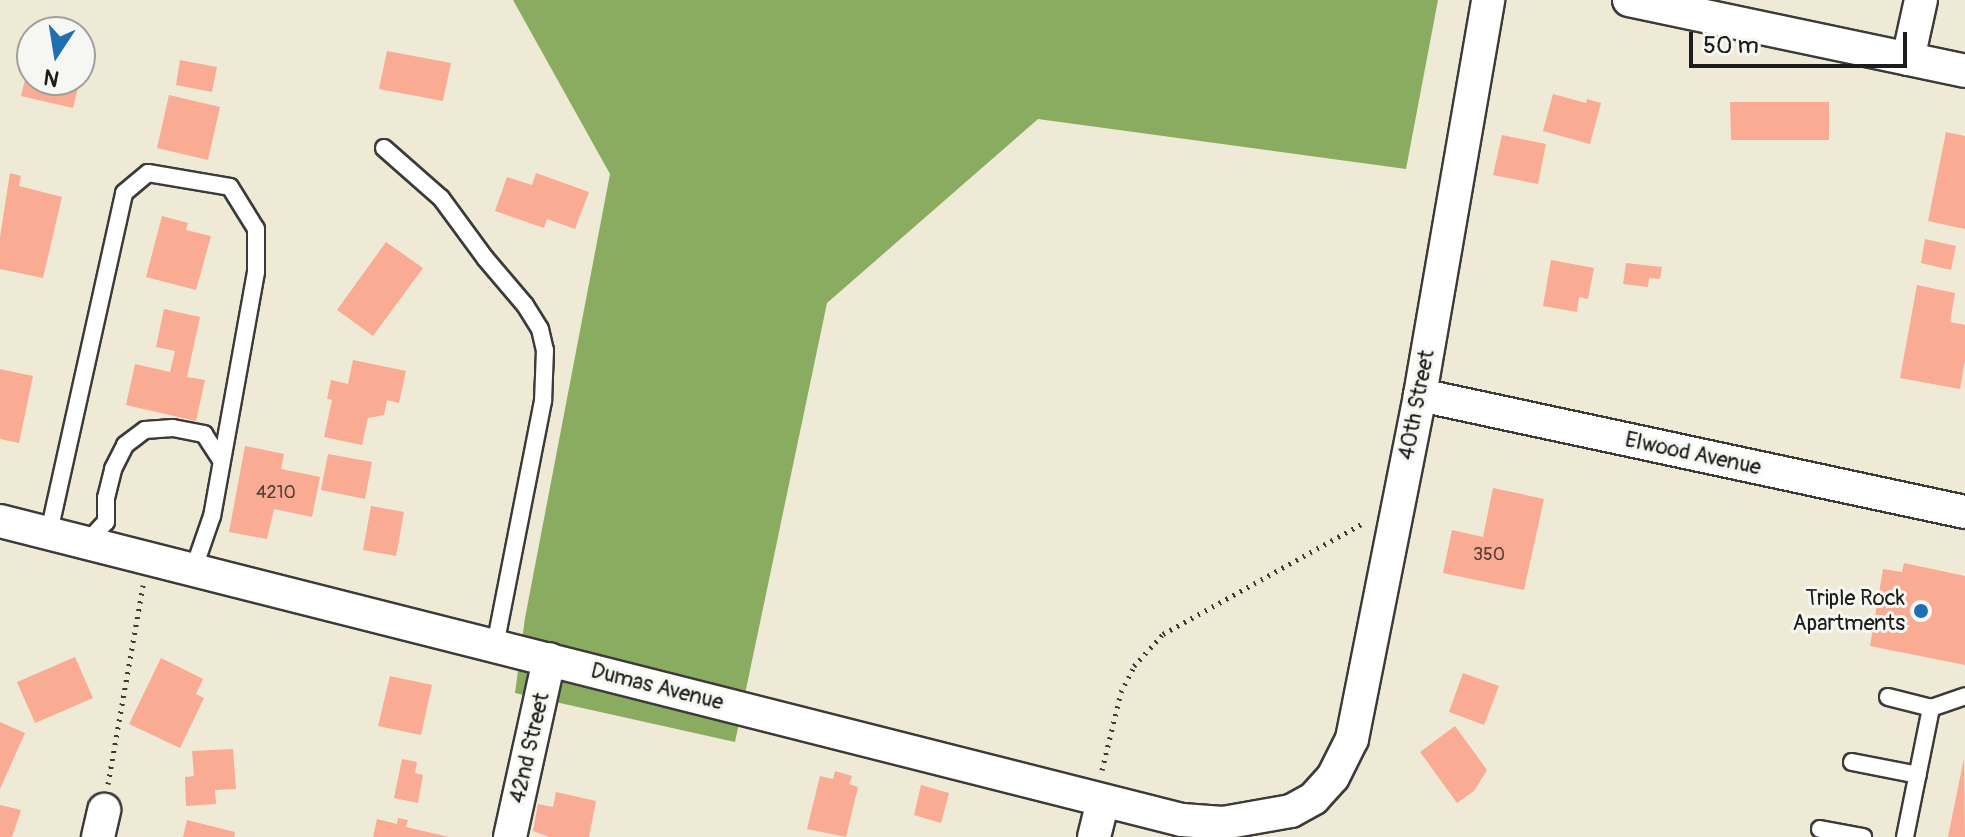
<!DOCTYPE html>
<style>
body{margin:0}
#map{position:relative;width:1965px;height:837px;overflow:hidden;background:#efead5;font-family:Pangolin,sans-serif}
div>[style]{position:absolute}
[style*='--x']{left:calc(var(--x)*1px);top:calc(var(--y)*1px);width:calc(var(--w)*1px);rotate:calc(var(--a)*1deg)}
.forest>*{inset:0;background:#8aac60}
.building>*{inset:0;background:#f9ab93}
.path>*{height:5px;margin-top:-2.5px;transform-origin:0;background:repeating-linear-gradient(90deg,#3c3b38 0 2px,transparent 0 8px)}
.roads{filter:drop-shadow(2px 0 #3c3b38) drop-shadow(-2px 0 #3c3b38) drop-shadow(0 2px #3c3b38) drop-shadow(0 -2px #3c3b38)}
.lane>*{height:16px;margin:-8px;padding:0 8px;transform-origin:8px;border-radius:8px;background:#fff}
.street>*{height:32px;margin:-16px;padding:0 16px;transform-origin:16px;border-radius:16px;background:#fff}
.dots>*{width:22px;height:22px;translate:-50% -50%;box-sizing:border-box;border:4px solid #f6f6f2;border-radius:50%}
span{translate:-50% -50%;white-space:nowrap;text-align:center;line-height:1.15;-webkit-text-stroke:6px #f6f6f2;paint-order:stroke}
.number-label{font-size:18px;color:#53403a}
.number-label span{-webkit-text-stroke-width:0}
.street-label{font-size:22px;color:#1c1c1c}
.poi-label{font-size:22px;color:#1c1c1c}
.right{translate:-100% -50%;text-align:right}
.north{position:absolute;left:16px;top:16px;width:80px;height:80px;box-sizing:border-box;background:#f6f6f2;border:2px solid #9f9f9c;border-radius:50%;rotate:192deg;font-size:22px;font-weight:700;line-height:32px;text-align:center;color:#1c1c1c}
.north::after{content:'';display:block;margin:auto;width:28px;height:36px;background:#1f6fb2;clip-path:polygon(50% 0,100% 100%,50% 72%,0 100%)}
.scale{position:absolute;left:1689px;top:32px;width:218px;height:36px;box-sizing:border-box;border:4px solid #1c1c1c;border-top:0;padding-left:10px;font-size:24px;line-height:28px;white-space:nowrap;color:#1c1c1c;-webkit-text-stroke:6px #f6f6f2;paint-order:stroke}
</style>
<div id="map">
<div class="forest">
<div style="clip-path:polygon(513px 0,1438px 0,1406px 169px,1038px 119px,827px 303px,735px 742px,515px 693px,525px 618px,610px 174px)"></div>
</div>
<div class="building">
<div style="clip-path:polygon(387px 51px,451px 63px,443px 101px,379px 89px)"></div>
<div style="clip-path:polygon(31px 55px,32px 80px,80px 80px,73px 108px,21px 96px)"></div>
<div style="clip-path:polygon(180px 60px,217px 67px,212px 92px,176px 85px)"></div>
<div style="clip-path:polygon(1553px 94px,1586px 103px,1587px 99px,1601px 103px,1590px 144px,1543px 131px)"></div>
<div style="clip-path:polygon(169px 95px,220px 107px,208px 160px,157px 148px)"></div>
<div style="clip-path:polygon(1730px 102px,1829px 102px,1829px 140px,1731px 140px)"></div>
<div style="clip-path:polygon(1946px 132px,1965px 136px,1965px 229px,1928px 221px)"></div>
<div style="clip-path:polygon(1502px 135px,1546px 144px,1538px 184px,1493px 175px)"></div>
<div style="clip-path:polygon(10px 173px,21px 176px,19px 186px,62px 197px,43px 278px,0 269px,0 237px)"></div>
<div style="clip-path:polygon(536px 173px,589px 192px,575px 229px,547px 219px,544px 228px,495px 211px,507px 177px,532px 185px)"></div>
<div style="clip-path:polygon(162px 216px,188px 223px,186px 230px,211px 236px,196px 290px,146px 277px)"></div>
<div style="clip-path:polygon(1925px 239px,1956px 246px,1951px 270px,1921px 263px)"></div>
<div style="clip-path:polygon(386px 242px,423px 268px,373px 336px,337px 310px)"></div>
<div style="clip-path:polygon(1551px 260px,1594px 268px,1588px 299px,1579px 297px,1577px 312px,1543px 306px)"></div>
<div style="clip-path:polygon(1626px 263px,1662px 267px,1660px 279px,1649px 278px,1648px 287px,1623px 284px)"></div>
<div style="clip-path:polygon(1917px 285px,1955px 293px,1950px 322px,1965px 325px,1965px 361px,1960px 389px,1900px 378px)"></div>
<div style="clip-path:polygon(164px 309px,200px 317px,187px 377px,205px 380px,196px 421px,126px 405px,135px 364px,170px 372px,175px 351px,156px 347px)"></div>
<div style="clip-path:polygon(353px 360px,406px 371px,399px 403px,387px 400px,384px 415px,368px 418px,362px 445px,324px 437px,332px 400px,327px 399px,331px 380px,348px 384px)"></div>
<div style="clip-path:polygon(0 369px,33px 376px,19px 443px,0 439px)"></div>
<div style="clip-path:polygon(245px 446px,284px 454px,281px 469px,320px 477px,312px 517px,274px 509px,267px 539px,229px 532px)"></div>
<div style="clip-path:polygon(328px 454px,372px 462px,365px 499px,321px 490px)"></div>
<div style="clip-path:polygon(1493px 488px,1544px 499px,1524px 590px,1443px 573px,1452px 530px,1483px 537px)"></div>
<div style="clip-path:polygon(371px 506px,404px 512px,396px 556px,363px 550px)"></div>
<div style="clip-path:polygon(1904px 563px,1965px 576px,1965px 665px,1870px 646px,1883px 569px,1902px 572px)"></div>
<div style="clip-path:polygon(75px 657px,93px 698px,35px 723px,17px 682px)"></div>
<div style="clip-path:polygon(161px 658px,203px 679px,196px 694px,204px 698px,180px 748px,129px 724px)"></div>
<div style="clip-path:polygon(1463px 673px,1499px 686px,1484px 725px,1449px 712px)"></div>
<div style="clip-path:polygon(390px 676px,432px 685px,421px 735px,378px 726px)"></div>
<div style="clip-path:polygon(0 722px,25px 733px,0 789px)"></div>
<div style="clip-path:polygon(1455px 726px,1487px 770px,1474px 791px,1457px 803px,1420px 752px)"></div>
<div style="clip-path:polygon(233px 749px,236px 789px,215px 790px,216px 804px,186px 806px,185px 777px,194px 776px,192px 751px)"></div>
<div style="clip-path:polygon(1964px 758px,1965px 837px,1948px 837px)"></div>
<div style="clip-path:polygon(402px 759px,417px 762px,415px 773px,423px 775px,418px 803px,394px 798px)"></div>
<div style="clip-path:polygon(835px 771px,852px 776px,849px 784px,858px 787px,846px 837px,807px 829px,820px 776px,833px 779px)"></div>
<div style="clip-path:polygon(921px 785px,949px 793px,941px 823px,914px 815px)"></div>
<div style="clip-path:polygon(556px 792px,596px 801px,589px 837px,549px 837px,533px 831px,538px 804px,553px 807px)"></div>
<div style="clip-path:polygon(0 805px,21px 810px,12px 837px,0 837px)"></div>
<div style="clip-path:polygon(398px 818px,408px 820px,406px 827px,449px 837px,373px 837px,377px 819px,397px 824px)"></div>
<div style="clip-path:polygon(187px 820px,235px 832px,234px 837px,183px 837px)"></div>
</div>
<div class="path">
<div style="--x:1102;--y:770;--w:80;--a:-76.3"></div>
<div style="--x:1121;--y:692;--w:29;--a:-63"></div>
<div style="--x:1134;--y:666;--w:43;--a:-47.8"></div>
<div style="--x:1163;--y:634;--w:229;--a:-29"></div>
<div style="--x:108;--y:784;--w:202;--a:-80"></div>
</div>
<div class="roads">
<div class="lane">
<div style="--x:384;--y:148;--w:76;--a:41.3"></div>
<div style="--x:441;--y:198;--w:74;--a:53.7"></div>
<div style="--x:485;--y:258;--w:62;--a:49.6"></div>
<div style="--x:525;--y:305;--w:28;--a:58"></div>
<div style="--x:540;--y:329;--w:22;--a:77"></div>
<div style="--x:545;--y:350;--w:51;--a:92.2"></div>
<div style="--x:543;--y:401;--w:249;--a:101.1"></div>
<div style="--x:49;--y:532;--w:347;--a:-77.5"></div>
<div style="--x:124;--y:193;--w:31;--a:-40"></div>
<div style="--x:148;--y:173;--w:83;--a:9.7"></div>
<div style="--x:230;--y:187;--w:49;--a:58.2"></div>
<div style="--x:256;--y:229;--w:43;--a:90"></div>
<div style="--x:256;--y:272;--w:248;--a:100.2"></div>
<div style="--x:212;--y:516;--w:55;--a:109.1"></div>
<div style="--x:88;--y:541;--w:26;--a:-47"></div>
<div style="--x:106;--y:522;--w:24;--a:-90"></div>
<div style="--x:106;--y:498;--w:30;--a:-76"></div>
<div style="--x:113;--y:469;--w:27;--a:-63"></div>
<div style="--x:125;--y:445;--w:25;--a:-37"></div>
<div style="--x:145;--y:430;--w:28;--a:-4"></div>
<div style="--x:173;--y:428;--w:32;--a:11"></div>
<div style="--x:204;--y:434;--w:31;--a:57"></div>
<div style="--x:1888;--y:697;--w:44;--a:14.3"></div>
<div style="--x:1852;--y:762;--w:67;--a:11.1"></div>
<div style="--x:1820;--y:829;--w:44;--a:10.5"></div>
<div style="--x:1905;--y:837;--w:132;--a:-78.6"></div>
<div style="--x:1931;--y:708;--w:36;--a:-19"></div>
</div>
<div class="street">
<div style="--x:1629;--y:0;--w:343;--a:11.9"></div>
<div style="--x:1908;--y:59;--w:60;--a:-77.6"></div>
<div style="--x:1420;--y:395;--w:557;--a:12.12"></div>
<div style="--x:0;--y:521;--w:1219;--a:14.2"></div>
<div style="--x:1182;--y:820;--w:41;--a:4.2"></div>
<div style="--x:1223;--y:823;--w:69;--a:-10"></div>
<div style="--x:1291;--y:811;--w:26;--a:-29"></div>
<div style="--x:1314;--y:798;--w:28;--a:-48"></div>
<div style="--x:1333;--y:777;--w:42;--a:-63.4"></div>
<div style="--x:1352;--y:739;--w:351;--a:-78.8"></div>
<div style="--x:1420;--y:395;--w:401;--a:-80.2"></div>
<div style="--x:98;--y:837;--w:28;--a:-77"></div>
<div style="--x:510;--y:837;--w:182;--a:-77.6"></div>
<div style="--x:1094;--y:837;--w:37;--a:-76"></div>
</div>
</div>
<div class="dots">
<div style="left:1921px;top:611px;background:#1f6fb2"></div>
</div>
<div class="number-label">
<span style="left:276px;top:493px">4210</span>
<span style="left:1489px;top:555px">350</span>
</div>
<div class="street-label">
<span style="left:1417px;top:405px;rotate:-79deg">40th Street</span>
<span style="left:1693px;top:454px;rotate:12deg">Elwood Avenue</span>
<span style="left:657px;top:687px;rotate:14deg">Dumas Avenue</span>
<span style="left:530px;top:748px;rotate:-77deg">42nd Street</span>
</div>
<div class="poi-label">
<span class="right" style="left:1905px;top:611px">Triple Rock<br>Apartments</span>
</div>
<div class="north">N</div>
<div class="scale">50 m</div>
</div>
